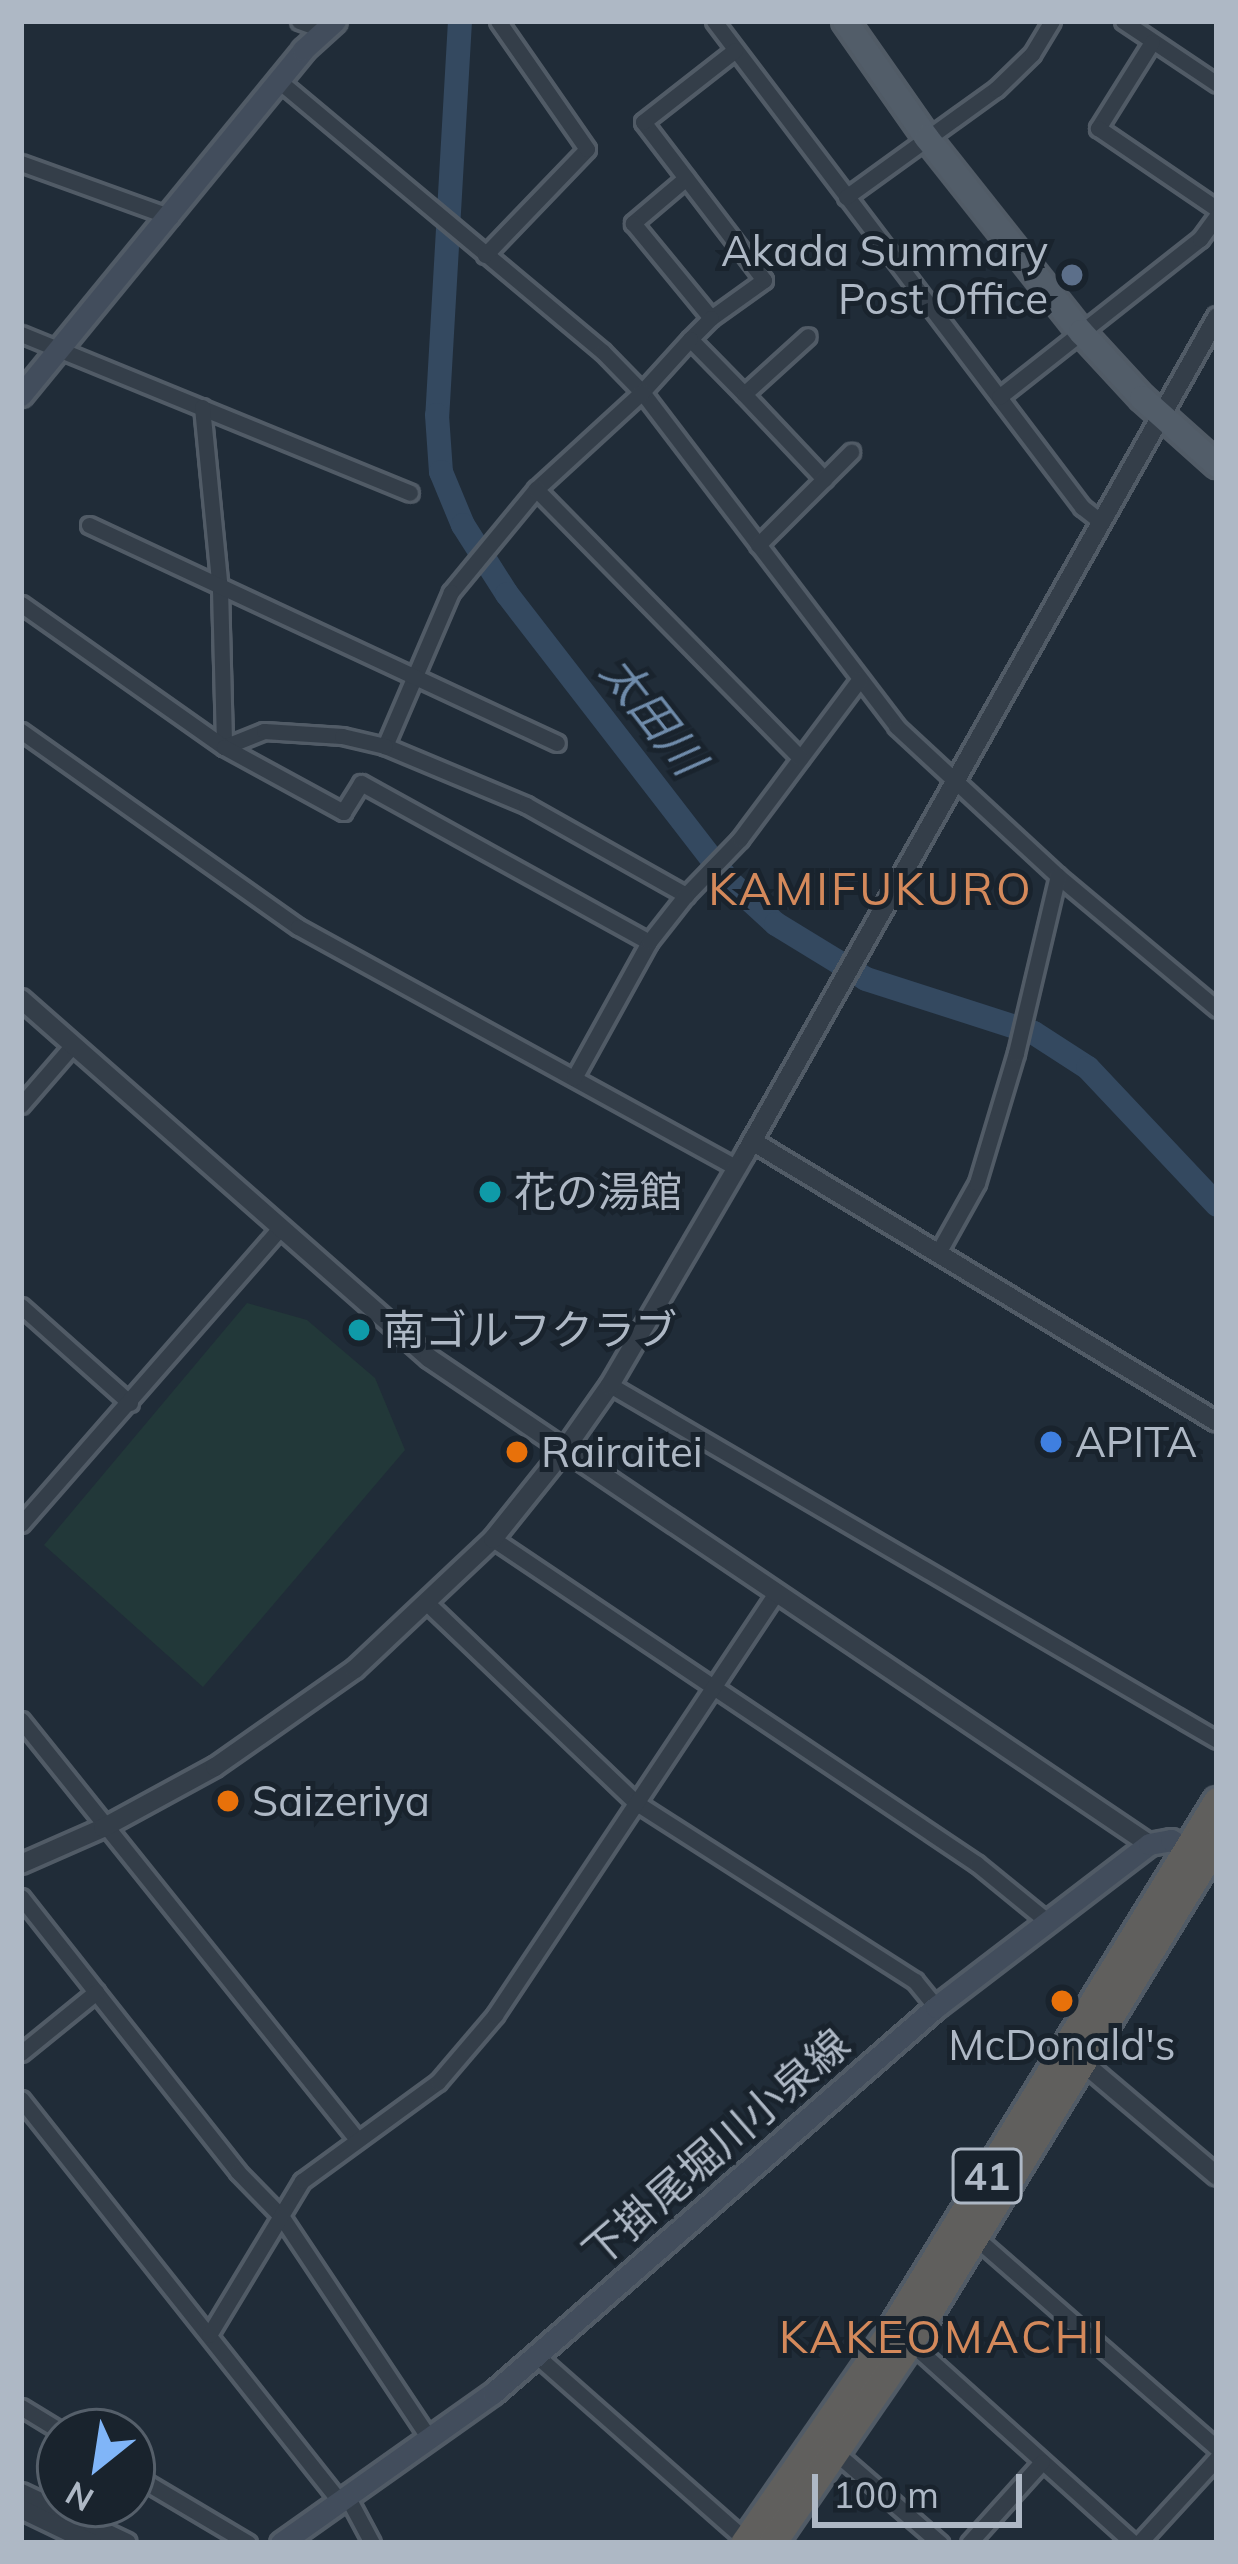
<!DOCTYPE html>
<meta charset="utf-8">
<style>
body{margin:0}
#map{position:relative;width:1238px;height:2564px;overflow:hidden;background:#202c38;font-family:Mulish,"Noto Sans JP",sans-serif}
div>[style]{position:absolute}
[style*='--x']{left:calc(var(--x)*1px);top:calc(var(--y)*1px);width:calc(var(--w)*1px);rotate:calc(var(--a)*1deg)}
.green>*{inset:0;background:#223839}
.river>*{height:24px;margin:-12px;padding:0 12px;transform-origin:12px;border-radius:12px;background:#344960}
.roads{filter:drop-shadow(3px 0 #515b66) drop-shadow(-3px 0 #515b66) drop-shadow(0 3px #515b66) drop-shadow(0 -3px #515b66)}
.minor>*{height:15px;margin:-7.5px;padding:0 7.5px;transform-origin:7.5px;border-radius:7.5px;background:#343e49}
.tertiary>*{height:18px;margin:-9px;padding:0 9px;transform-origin:9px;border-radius:9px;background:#343e49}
.secondary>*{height:21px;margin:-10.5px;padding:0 10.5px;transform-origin:10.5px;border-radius:10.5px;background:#424d5c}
.primary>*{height:24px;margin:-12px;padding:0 12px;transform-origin:12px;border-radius:12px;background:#525d69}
.trunk>*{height:27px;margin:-13.5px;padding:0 13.5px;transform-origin:13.5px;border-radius:13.5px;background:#605f5d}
.dots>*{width:33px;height:33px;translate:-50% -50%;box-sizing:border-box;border:6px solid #19232d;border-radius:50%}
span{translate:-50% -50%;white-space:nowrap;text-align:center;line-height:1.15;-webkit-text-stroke:10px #19232d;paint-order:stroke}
.shield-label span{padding:3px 9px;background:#19232d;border:3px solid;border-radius:9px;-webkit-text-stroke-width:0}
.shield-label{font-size:39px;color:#aeb8c5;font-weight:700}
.poi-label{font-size:42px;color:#aeb8c5}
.right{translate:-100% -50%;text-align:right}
.left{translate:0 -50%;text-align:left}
.street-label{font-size:42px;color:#aeb8c5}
.water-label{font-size:45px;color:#6f8baa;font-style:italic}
.neighbourhood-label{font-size:45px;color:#d4895b;letter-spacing:3px}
.frame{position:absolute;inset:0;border:24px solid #aeb8c5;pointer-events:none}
.north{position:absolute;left:36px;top:2408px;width:120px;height:120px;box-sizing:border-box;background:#19232d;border:3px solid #555f6a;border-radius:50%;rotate:210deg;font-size:33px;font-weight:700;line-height:48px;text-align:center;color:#aeb8c5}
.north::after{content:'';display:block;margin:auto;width:42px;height:54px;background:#80b5f8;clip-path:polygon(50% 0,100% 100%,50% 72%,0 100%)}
.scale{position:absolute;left:812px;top:2474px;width:210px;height:54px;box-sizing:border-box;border:6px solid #aeb8c5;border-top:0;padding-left:15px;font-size:36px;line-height:42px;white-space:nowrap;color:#aeb8c5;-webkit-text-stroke:9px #19232d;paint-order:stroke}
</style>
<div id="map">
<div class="green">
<div style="clip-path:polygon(247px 1303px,307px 1320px,375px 1378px,405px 1450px,203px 1687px,44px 1545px)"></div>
</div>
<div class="river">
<div style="--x:460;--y:21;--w:395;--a:93.3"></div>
<div style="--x:437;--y:415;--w:57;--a:86"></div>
<div style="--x:441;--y:472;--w:57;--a:67.5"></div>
<div style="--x:463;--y:525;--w:82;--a:57.5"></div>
<div style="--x:507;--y:594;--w:363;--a:52.3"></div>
<div style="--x:729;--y:881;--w:64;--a:42.5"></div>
<div style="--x:776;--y:924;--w:105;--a:31.4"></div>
<div style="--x:866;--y:979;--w:176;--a:17.8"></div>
<div style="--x:1034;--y:1033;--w:64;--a:32.9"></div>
<div style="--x:1088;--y:1068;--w:188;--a:46.7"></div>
</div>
<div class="roads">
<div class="minor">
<div style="--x:299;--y:21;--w:27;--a:20"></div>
<div style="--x:714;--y:21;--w:610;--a:52.87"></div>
<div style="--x:1082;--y:507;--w:24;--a:38"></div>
<div style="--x:1123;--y:21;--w:113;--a:33.8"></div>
<div style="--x:1152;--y:42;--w:102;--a:122.1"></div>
<div style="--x:1098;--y:128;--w:144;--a:34.2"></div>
<div style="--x:279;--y:81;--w:422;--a:39.9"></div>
<div style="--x:603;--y:352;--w:56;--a:45.7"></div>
<div style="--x:642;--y:392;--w:420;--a:52.7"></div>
<div style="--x:896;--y:726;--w:221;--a:42.8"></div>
<div style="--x:1058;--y:876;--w:207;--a:39.9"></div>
<div style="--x:21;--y:163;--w:159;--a:19.8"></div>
<div style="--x:686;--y:178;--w:70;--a:139.7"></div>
<div style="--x:633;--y:223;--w:123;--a:50.6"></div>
<div style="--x:711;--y:318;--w:65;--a:-35.6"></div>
<div style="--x:764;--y:280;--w:199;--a:-127.4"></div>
<div style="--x:643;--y:122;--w:117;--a:-38"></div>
<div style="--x:846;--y:197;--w:185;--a:-35.8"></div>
<div style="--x:996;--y:89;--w:50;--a:-44.2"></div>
<div style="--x:1032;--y:54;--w:39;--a:-59"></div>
<div style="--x:485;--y:255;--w:147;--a:-46.1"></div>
<div style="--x:587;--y:149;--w:156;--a:-124.8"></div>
<div style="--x:711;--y:318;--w:30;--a:135"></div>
<div style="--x:690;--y:339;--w:77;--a:45.5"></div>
<div style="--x:744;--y:394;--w:86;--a:-42.2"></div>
<div style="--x:21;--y:334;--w:420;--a:22.2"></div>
<div style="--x:690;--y:339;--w:72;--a:132.2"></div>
<div style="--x:642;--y:392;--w:144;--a:137.5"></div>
<div style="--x:536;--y:489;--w:134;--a:129.5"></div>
<div style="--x:451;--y:592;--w:168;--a:113.2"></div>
<div style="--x:385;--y:746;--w:153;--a:22.7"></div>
<div style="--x:526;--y:805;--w:184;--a:29.4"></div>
<div style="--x:686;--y:895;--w:78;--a:-46"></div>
<div style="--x:740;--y:839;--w:199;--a:-53.2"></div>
<div style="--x:744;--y:394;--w:117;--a:46.7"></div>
<div style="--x:999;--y:397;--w:256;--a:-38.2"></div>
<div style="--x:1200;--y:239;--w:29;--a:-54"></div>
<div style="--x:202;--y:407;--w:183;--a:84.4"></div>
<div style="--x:220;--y:589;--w:158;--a:88.5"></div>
<div style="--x:224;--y:747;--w:43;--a:-21.8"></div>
<div style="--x:264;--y:731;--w:78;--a:3.7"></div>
<div style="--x:342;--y:736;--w:44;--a:13.1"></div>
<div style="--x:536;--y:489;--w:377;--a:45.5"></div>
<div style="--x:89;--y:525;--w:516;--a:24.98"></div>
<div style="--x:758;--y:545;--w:132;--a:-45"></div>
<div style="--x:21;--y:604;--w:248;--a:35.2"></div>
<div style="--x:224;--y:747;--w:136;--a:28.6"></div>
<div style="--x:343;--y:812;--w:34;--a:-58"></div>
<div style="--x:361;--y:783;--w:329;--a:28.9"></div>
<div style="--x:21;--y:731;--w:339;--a:35.3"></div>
<div style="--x:298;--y:927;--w:501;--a:28.77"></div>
<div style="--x:574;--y:1078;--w:155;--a:-61.1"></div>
<div style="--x:649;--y:942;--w:60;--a:-51.8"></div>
<div style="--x:21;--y:1105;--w:78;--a:-49.2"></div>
<div style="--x:939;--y:1251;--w:78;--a:-60.8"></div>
<div style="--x:977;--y:1183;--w:136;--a:-73.3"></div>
<div style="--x:1016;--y:1053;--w:182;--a:-76.7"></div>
<div style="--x:21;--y:1306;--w:146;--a:41.7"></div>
<div style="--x:610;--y:1385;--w:703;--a:30.32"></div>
<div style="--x:21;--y:1524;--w:393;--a:-48.8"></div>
<div style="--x:493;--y:1539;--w:583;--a:33.88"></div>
<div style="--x:977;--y:1864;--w:92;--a:39.2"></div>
<div style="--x:428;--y:1604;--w:286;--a:43.7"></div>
<div style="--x:635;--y:1802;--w:332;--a:32.6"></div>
<div style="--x:915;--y:1981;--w:33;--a:51"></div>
<div style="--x:21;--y:1720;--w:536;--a:51.29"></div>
<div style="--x:21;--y:1897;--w:350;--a:51.7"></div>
<div style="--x:238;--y:2172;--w:62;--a:45.7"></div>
<div style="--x:281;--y:2216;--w:268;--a:56.3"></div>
<div style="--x:21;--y:2053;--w:97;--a:-39.1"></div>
<div style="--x:21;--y:2099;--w:515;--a:51.62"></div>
<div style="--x:976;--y:2238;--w:320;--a:41.1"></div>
<div style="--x:209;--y:2335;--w:180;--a:-58.9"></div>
<div style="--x:302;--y:2181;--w:168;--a:-36.1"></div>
<div style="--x:438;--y:2082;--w:88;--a:-49.6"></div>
<div style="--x:495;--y:2015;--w:507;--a:-56.34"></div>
<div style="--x:910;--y:2342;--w:300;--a:42"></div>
<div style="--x:537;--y:2356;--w:278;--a:41.4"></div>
<div style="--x:21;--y:2407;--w:48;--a:31.4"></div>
<div style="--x:836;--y:2453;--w:138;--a:40.9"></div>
<div style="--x:132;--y:2474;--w:135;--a:30.7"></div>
<div style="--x:348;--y:2498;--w:51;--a:61.9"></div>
<div style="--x:969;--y:2543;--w:109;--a:-48"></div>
<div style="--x:1139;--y:2543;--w:115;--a:-47.5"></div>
</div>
<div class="tertiary">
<div style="--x:21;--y:999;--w:543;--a:41.34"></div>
<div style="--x:429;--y:1358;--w:869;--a:34.02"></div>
<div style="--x:752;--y:1141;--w:543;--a:31.14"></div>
<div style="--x:21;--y:1864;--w:90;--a:-23.7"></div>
<div style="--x:103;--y:1828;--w:128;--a:-28.6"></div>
<div style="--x:215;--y:1767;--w:171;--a:-35"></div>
<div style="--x:355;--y:1669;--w:190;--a:-43.3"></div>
<div style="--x:493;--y:1539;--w:115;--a:-51.3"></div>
<div style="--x:565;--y:1449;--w:78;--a:-54.9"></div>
<div style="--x:610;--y:1385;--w:268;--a:-59.7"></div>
<div style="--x:745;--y:1154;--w:961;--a:-60.58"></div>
<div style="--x:1074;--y:2055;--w:187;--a:40.2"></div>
<div style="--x:21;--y:2493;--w:117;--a:25.3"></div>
<div style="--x:21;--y:2509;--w:79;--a:25.6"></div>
</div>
<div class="secondary">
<div style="--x:21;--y:395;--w:446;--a:-50.7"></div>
<div style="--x:303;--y:50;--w:43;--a:-42.2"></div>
<div style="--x:281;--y:2543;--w:260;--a:-35.3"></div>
<div style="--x:493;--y:2393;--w:588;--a:-41.07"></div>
<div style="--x:936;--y:2007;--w:268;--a:-37.4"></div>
<div style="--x:1149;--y:1844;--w:22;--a:-10"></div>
<div style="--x:1171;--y:1840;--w:34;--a:30"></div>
</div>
<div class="primary">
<div style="--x:845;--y:21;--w:143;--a:55"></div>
<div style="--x:927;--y:138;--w:248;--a:51.6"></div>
<div style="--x:1081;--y:332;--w:90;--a:47.3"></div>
<div style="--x:1142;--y:398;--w:101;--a:41.8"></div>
</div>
<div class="trunk">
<div style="--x:744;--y:2543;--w:260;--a:-55.3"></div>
<div style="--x:892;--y:2329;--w:620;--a:-58.39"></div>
<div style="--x:772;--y:2543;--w:244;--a:-55.5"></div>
<div style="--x:910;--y:2342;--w:587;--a:-58.45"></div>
</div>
</div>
<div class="dots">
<div style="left:1072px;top:275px;background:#5c6f8a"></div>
<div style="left:490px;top:1192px;background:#0f9aa8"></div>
<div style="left:359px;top:1330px;background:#0f9aa8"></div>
<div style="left:1051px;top:1442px;background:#3f7fe0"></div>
<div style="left:517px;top:1452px;background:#e8710a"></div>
<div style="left:228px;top:1801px;background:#e8710a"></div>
<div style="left:1062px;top:2001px;background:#e8710a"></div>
</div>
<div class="shield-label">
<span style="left:987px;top:2176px">41</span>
</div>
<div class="poi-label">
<span class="right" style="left:1048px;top:275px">Akada Summary<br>Post Office</span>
<span class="left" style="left:514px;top:1192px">花の湯館</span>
<span class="left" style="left:383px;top:1330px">南ゴルフクラブ</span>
<span class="left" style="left:1075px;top:1442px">APITA</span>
<span class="left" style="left:541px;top:1452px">Rairaitei</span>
<span class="left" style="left:252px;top:1801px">Saizeriya</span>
<span style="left:1062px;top:2045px">McDonald's</span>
</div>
<div class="street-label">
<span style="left:716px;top:2148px;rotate:-41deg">下掛尾堀川小泉線</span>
</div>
<div class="water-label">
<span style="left:653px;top:715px;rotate:52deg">太田川</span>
</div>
<div class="neighbourhood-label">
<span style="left:871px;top:889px">KAMIFUKURO</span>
<span style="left:943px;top:2337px">KAKEOMACHI</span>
</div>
<div class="frame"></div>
<div class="north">N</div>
<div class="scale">100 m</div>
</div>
